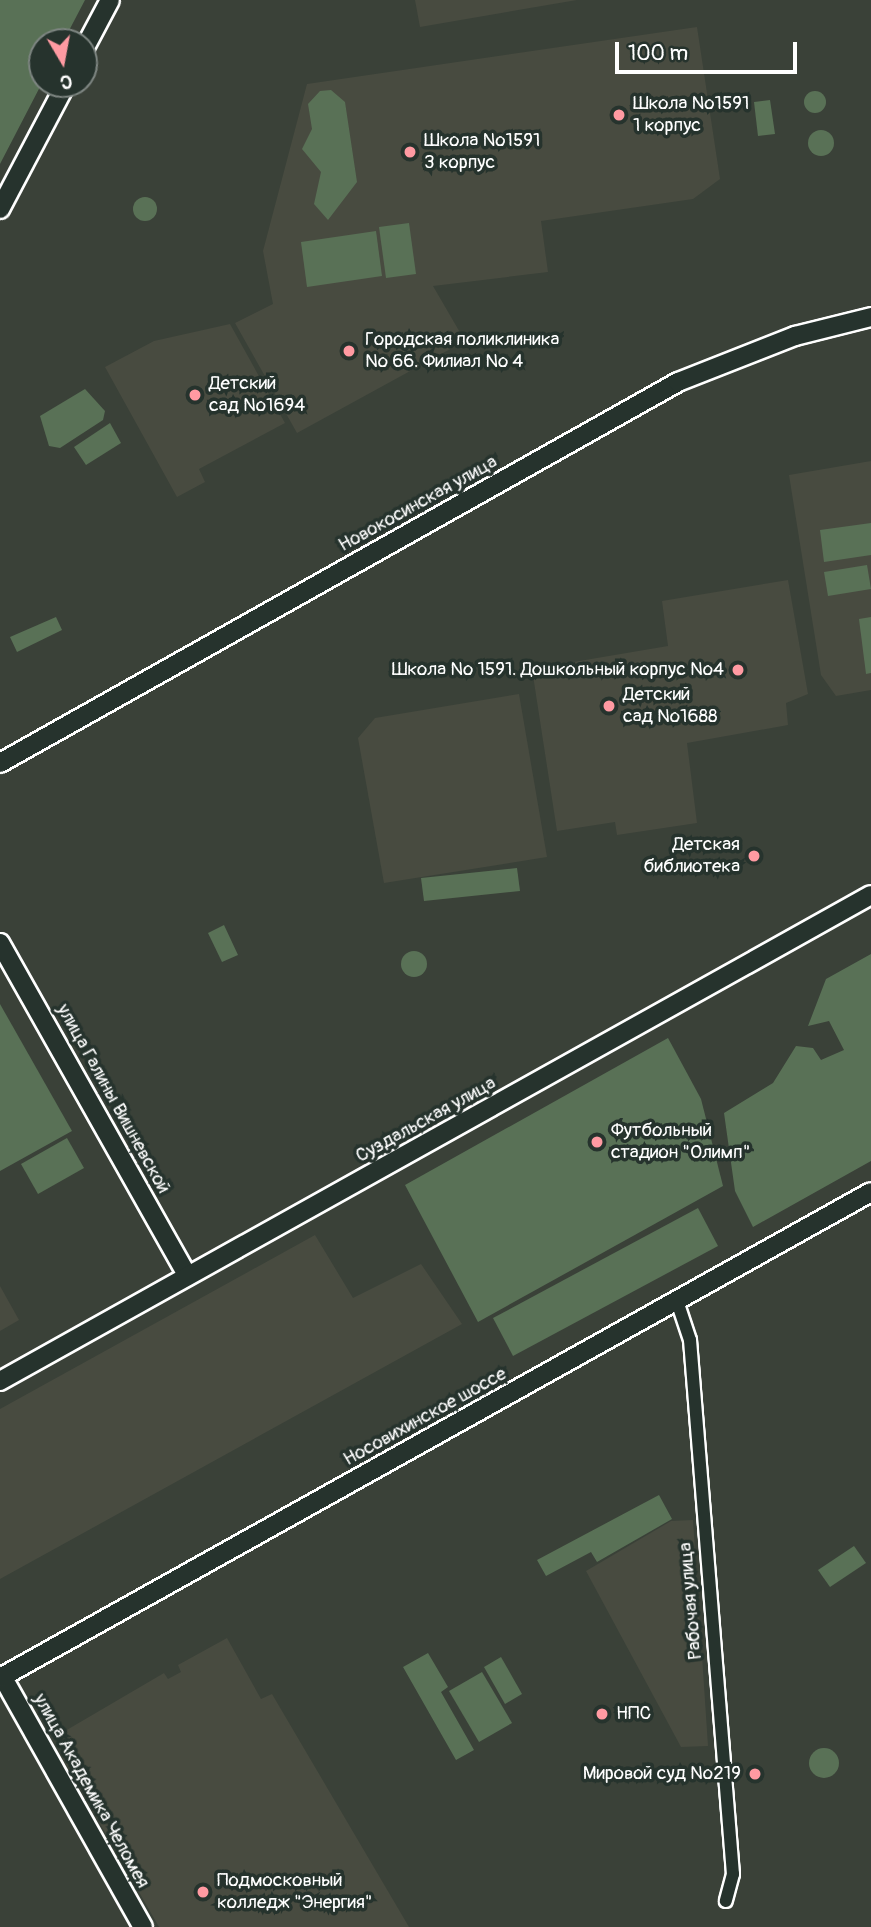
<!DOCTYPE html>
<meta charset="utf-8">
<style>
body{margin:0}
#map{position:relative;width:871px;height:1927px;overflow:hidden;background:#3a4138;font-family:Pangolin,sans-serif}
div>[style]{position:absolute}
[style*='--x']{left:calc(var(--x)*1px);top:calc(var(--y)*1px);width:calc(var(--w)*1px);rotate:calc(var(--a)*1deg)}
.built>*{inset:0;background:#484b40}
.green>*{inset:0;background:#597156}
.round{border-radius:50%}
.roads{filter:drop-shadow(2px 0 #fff) drop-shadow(-2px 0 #fff) drop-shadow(0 2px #fff) drop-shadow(0 -2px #fff)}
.street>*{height:12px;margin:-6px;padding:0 6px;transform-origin:6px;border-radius:6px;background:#26332d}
.secondary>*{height:18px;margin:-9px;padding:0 9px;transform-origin:9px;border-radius:9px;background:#26332d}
.dots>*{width:19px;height:19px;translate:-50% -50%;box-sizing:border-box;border:4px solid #26332d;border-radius:50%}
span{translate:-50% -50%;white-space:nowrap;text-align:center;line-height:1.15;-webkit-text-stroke:7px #26332d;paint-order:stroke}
.poi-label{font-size:19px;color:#fff}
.left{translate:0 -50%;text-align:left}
.right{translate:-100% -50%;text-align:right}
.street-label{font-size:19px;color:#fff}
.north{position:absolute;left:28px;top:28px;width:70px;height:70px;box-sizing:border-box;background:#26332d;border:2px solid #7d8581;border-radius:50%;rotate:170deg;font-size:19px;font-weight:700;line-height:28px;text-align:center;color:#fff}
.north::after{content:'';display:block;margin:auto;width:24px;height:32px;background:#ff9aa2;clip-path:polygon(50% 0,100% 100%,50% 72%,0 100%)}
.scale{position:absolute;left:615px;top:42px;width:182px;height:32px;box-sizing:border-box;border:4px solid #fff;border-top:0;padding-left:9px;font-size:21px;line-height:24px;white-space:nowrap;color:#fff;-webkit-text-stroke:5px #26332d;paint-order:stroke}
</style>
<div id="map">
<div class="built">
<div style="clip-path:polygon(415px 0,577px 0,420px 27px)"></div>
<div style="clip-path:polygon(697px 27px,720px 179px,693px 199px,541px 221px,548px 272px,433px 286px,465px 341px,297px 433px,235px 323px,273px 304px,263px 251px,307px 84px)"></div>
<div style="clip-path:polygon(230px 324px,285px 423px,199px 469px,205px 482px,177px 497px,105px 367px,154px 341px)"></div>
<div style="clip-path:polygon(871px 461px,871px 690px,836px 696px,821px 675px,789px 475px)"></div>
<div style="clip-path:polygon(788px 580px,808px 694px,786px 703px,788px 725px,687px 743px,697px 823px,617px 835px,615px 822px,557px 831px,532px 669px,668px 646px,662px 601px)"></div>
<div style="clip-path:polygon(519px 694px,547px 857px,384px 883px,358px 738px,375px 718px)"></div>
<div style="clip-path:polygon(315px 1235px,353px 1298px,421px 1264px,462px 1324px,0 1579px,0 1409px)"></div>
<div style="clip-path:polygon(0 1286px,19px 1320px,0 1331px)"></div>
<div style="clip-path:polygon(693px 1520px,708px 1746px,681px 1747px,586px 1571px,671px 1521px)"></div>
<div style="clip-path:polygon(227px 1638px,261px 1699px,272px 1694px,409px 1927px,159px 1927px,62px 1757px,71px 1743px,65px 1731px,164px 1673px,168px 1679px,181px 1672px,178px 1665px)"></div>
</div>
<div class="green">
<div style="clip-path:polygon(0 0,85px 0,63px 42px,42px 42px,42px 83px,0 164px)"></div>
<div class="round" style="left:804px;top:91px;width:22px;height:22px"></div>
<div style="clip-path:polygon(320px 91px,331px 90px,345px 102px,357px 182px,328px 220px,314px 204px,321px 172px,302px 149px,312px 129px,308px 104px)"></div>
<div style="clip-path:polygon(770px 100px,775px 134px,758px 136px,754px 102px)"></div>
<div class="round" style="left:808px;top:130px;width:26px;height:26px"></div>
<div class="round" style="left:133px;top:197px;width:24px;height:24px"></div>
<div style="clip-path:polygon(409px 223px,416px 274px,386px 278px,379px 227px)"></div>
<div style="clip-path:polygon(376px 231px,382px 276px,307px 287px,301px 242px)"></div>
<div style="clip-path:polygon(85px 389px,105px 411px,103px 420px,60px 448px,49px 446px,40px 416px)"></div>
<div style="clip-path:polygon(110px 423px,121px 443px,86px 465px,74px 447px)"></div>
<div style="clip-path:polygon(871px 523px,871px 555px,824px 562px,820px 530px)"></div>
<div style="clip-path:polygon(867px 565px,871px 589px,828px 596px,824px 572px)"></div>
<div style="clip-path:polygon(56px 617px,62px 630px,17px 652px,10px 637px)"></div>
<div style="clip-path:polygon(871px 617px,871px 673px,866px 674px,859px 619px)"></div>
<div style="clip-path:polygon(517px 868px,520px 891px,424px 901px,421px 878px)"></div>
<div style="clip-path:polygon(224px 925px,238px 955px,222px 962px,208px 933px)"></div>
<div class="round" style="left:401px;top:951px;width:26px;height:26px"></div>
<div style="clip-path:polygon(871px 954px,871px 1161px,753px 1227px,735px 1191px,724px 1113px,773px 1083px,796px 1046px,813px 1048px,821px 1060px,844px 1050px,829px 1021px,808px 1026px,826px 979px)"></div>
<div style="clip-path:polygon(0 1004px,72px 1131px,0 1171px)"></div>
<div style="clip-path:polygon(668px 1038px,701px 1099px,723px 1186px,478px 1322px,405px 1185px)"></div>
<div style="clip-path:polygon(67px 1138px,84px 1168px,38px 1194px,21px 1164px)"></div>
<div style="clip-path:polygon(698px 1208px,718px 1246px,513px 1356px,493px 1318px)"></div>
<div style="clip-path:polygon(659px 1495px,672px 1519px,597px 1562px,591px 1552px,546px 1576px,537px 1560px)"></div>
<div style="clip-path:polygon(854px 1546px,866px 1563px,830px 1587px,818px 1570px)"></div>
<div style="clip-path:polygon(428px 1653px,448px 1687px,441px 1692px,474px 1750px,456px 1760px,403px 1667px)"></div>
<div style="clip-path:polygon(501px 1657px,522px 1694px,505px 1704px,484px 1667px)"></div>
<div style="clip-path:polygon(482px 1672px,512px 1723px,479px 1742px,449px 1691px)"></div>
<div class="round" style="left:809px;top:1748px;width:30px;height:30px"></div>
</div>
<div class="roads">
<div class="street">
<div style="--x:677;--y:1301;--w:41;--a:71.6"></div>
<div style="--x:690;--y:1340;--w:536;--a:85.4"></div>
<div style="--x:733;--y:1874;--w:28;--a:105"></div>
</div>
<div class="secondary">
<div style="--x:84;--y:49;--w:55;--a:-62"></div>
<div style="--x:0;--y:209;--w:141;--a:-62.2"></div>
<div style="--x:0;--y:763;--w:778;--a:-29.33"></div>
<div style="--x:678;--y:382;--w:126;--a:-21.5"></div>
<div style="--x:795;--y:336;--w:78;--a:-14"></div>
<div style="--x:0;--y:943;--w:382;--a:60.6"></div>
<div style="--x:0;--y:1381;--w:997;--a:-29.16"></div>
<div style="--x:2;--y:1676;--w:288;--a:60.7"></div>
<div style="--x:0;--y:1678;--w:997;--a:-29.16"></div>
</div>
</div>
<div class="dots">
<div style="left:619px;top:115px;background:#ff9aa2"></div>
<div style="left:410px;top:152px;background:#ff9aa2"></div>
<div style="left:349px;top:351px;background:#ff9aa2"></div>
<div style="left:195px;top:395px;background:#ff9aa2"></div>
<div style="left:738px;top:670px;background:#ff9aa2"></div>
<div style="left:609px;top:706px;background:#ff9aa2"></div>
<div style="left:754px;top:856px;background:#ff9aa2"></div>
<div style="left:597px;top:1142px;background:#ff9aa2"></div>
<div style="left:602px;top:1714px;background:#ff9aa2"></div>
<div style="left:755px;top:1774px;background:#ff9aa2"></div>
<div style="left:203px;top:1892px;background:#ff9aa2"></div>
</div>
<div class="poi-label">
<span class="left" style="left:633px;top:115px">Школа №1591<br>1 корпус</span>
<span class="left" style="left:424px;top:152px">Школа №1591<br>3 корпус</span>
<span class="left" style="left:365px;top:351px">Городская поликлиника<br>№ 66. Филиал № 4</span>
<span class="left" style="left:209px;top:395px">Детский<br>сад №1694</span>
<span class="right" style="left:724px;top:670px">Школа № 1591. Дошкольный корпус №4</span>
<span class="left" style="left:623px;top:706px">Детский<br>сад №1688</span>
<span class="right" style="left:740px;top:856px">Детская<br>библиотека</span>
<span class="left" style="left:611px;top:1142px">Футбольный<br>стадион "Олимп"</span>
<span class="left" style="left:616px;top:1714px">НПС</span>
<span class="right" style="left:741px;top:1774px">Мировой суд №219</span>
<span class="left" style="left:217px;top:1892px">Подмосковный<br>колледж "Энергия"</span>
</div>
<div class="street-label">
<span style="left:418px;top:504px;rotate:-29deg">Новокосинская улица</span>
<span style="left:113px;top:1099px;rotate:61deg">улица Галины Вишневской</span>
<span style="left:426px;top:1120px;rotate:-29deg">Суздальская улица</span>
<span style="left:425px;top:1417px;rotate:-29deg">Носовихинское шоссе</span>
<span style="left:691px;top:1601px;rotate:-95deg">Рабочая улица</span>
<span style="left:91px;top:1791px;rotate:61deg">улица Академика Челомея</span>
</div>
<div class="north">С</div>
<div class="scale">100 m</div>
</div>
